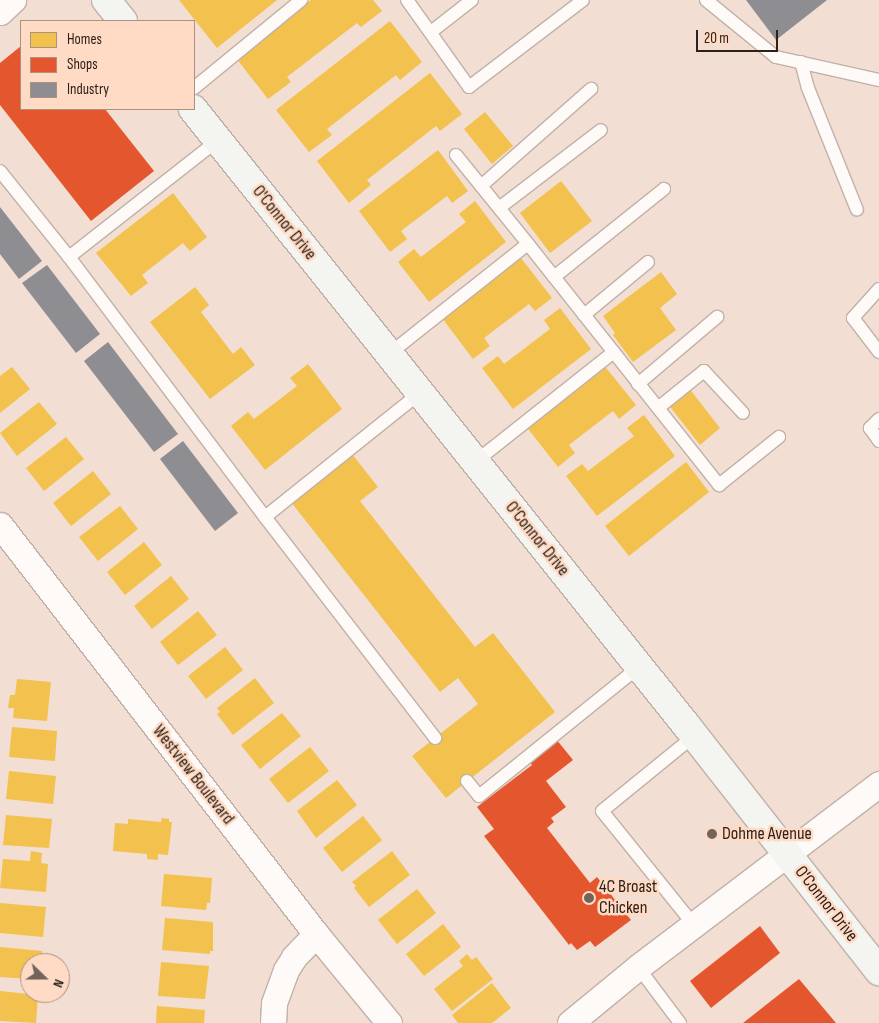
<!DOCTYPE html>
<style>
body{margin:0}
#map{position:relative;width:879px;height:1023px;overflow:hidden;background:#f2ded2;font-family:"Sofia Sans Condensed",sans-serif}
div>[style]{position:absolute}
[style*='--x']{left:calc(var(--x)*1px);top:calc(var(--y)*1px);width:calc(var(--w)*1px);rotate:calc(var(--a)*1deg)}
.homes>*{inset:0;background:#f2c14e}
.shops>*{inset:0;background:#e4572e}
.industry>*{inset:0;background:#8d8d92}
.roads{filter:drop-shadow(1px 0 #c1b1a8) drop-shadow(-1px 0 #c1b1a8) drop-shadow(0 1px #c1b1a8) drop-shadow(0 -1px #c1b1a8)}
.lane>*{height:12px;margin:-6px;padding:0 6px;transform-origin:6px;border-radius:6px;background:#fdfaf8}
.street>*{height:25px;margin:-12.5px;padding:0 12.5px;transform-origin:12.5px;border-radius:12.5px;background:#fdfaf8}
.secondary>*{height:28px;margin:-14px;padding:0 14px;transform-origin:14px;border-radius:14px;background:#f4f5f0}
.dots>*{width:14px;height:14px;translate:-50% -50%;box-sizing:border-box;border:2px solid #ffdbc5;border-radius:50%}
span{translate:-50% -50%;white-space:nowrap;text-align:center;line-height:1.15;-webkit-text-stroke:5px #ffdbc5;paint-order:stroke}
.street-label{font-size:18px;color:#2e2119}
.poi-label{font-size:18px;color:#2e2119}
.left{translate:0 -50%;text-align:left}
.legend{position:absolute;left:20px;top:20px;width:175px;height:90px;box-sizing:border-box;background:#ffdbc5;border:1px solid #ab9180;margin:0;padding:6px 9px;list-style:none;font-size:15px;color:#2e2119}
.legend li{display:flex;align-items:center;gap:10px;height:25px}
.legend b{width:25px;border:1px solid #ab9180}
.north{position:absolute;left:20px;top:953px;width:50px;height:50px;box-sizing:border-box;background:#ffdbc5;border:1px solid #ab9180;border-radius:50%;rotate:112deg;font-size:14px;font-weight:700;line-height:20px;text-align:center;color:#2e2119}
.north::after{content:'';display:block;margin:auto;width:18px;height:22px;background:#73635a;clip-path:polygon(50% 0,100% 100%,50% 72%,0 100%)}
.scale{position:absolute;left:696px;top:30px;width:82px;height:22px;box-sizing:border-box;border:2px solid #2e2119;border-top:0;padding-left:6px;font-size:15px;line-height:18px;white-space:nowrap;color:#2e2119;-webkit-text-stroke:4px #ffdbc5;paint-order:stroke}
</style>
<div id="map">
<div class="homes">
<div style="clip-path:polygon(179px 0,277px 0,217px 48px)"></div>
<div style="clip-path:polygon(311px 0,373px 0,382px 11px,361px 27px,357px 23px,287px 77px,291px 82px,268px 99px,236px 58px)"></div>
<div style="clip-path:polygon(390px 21px,422px 62px,400px 80px,396px 75px,327px 129px,332px 135px,309px 152px,276px 110px)"></div>
<div style="clip-path:polygon(430px 73px,462px 114px,440px 131px,436px 126px,367px 180px,371px 185px,349px 203px,317px 161px)"></div>
<div style="clip-path:polygon(485px 112px,513px 146px,492px 164px,464px 129px)"></div>
<div style="clip-path:polygon(438px 150px,468px 191px,452px 203px,447px 196px,401px 231px,407px 239px,390px 252px,359px 211px)"></div>
<div style="clip-path:polygon(561px 181px,592px 221px,550px 253px,520px 213px)"></div>
<div style="clip-path:polygon(173px 193px,207px 237px,190px 251px,183px 243px,142px 275px,148px 283px,131px 296px,96px 253px)"></div>
<div style="clip-path:polygon(475px 201px,506px 242px,429px 302px,398px 262px,414px 249px,421px 257px,466px 222px,459px 214px)"></div>
<div style="clip-path:polygon(521px 258px,552px 298px,535px 311px,529px 304px,484px 338px,490px 346px,473px 359px,442px 318px)"></div>
<div style="clip-path:polygon(661px 272px,677px 294px,660px 308px,676px 330px,633px 362px,613px 335px,615px 333px,603px 316px)"></div>
<div style="clip-path:polygon(195px 287px,209px 305px,201px 312px,233px 354px,241px 347px,255px 365px,210px 399px,150px 322px)"></div>
<div style="clip-path:polygon(560px 308px,591px 349px,513px 409px,482px 368px,498px 356px,504px 364px,550px 329px,544px 320px)"></div>
<div style="clip-path:polygon(308px 364px,342px 409px,265px 470px,231px 426px,248px 412px,254px 419px,297px 386px,290px 378px)"></div>
<div style="clip-path:polygon(603px 364px,636px 405px,619px 419px,613px 411px,569px 445px,575px 453px,558px 467px,525px 425px)"></div>
<div style="clip-path:polygon(12px 367px,30px 389px,0 413px,0 376px)"></div>
<div style="clip-path:polygon(688px 387px,720px 428px,700px 445px,668px 404px)"></div>
<div style="clip-path:polygon(39px 402px,57px 424px,17px 456px,0 433px)"></div>
<div style="clip-path:polygon(644px 415px,675px 456px,597px 516px,566px 476px,582px 464px,588px 471px,634px 436px,627px 428px)"></div>
<div style="clip-path:polygon(66px 437px,84px 459px,44px 491px,26px 468px)"></div>
<div style="clip-path:polygon(352px 454px,378px 487px,360px 501px,475px 647px,493px 633px,555px 712px,446px 798px,412px 756px,478px 704px,458px 678px,440px 692px,291px 502px)"></div>
<div style="clip-path:polygon(686px 462px,709px 492px,629px 556px,605px 526px)"></div>
<div style="clip-path:polygon(93px 471px,111px 494px,71px 526px,53px 503px)"></div>
<div style="clip-path:polygon(120px 506px,138px 529px,98px 561px,79px 537px)"></div>
<div style="clip-path:polygon(144px 542px,162px 565px,125px 595px,107px 572px)"></div>
<div style="clip-path:polygon(171px 576px,189px 599px,152px 629px,134px 606px)"></div>
<div style="clip-path:polygon(198px 611px,217px 635px,178px 665px,160px 642px)"></div>
<div style="clip-path:polygon(225px 647px,243px 670px,206px 699px,188px 676px)"></div>
<div style="clip-path:polygon(255px 678px,274px 703px,233px 735px,217px 714px,220px 712px,217px 708px)"></div>
<div style="clip-path:polygon(17px 679px,51px 682px,47px 721px,13px 718px,14px 708px,8px 708px,10px 695px,15px 695px)"></div>
<div style="clip-path:polygon(282px 713px,301px 736px,260px 769px,241px 745px)"></div>
<div style="clip-path:polygon(12px 727px,57px 731px,55px 761px,9px 757px)"></div>
<div style="clip-path:polygon(310px 747px,329px 771px,288px 803px,269px 779px)"></div>
<div style="clip-path:polygon(9px 771px,56px 776px,53px 804px,6px 799px)"></div>
<div style="clip-path:polygon(337px 780px,357px 805px,316px 838px,297px 811px)"></div>
<div style="clip-path:polygon(6px 815px,52px 819px,49px 848px,3px 845px)"></div>
<div style="clip-path:polygon(363px 816px,382px 840px,342px 872px,323px 848px)"></div>
<div style="clip-path:polygon(162px 818px,169px 819px,169px 822px,172px 822px,168px 855px,158px 854px,158px 860px,147px 859px,147px 854px,113px 851px,115px 823px,128px 824px,128px 819px,161px 822px)"></div>
<div style="clip-path:polygon(31px 851px,42px 853px,41px 863px,48px 864px,46px 892px,0 888px,3px 859px,30px 861px)"></div>
<div style="clip-path:polygon(392px 851px,410px 875px,369px 907px,354px 888px,356px 886px,352px 882px)"></div>
<div style="clip-path:polygon(164px 874px,212px 878px,210px 903px,207px 903px,206px 910px,161px 906px)"></div>
<div style="clip-path:polygon(417px 889px,436px 913px,397px 944px,378px 920px)"></div>
<div style="clip-path:polygon(0 903px,46px 907px,43px 937px,0 933px)"></div>
<div style="clip-path:polygon(165px 918px,213px 922px,213px 951px,210px 951px,210px 954px,162px 950px)"></div>
<div style="clip-path:polygon(443px 924px,461px 947px,424px 976px,406px 954px)"></div>
<div style="clip-path:polygon(0 947px,42px 951px,41px 963px,30px 963px,30px 979px,0 977px)"></div>
<div style="clip-path:polygon(467px 954px,472px 960px,476px 957px,493px 979px,452px 1011px,434px 989px,463px 966px,459px 961px)"></div>
<div style="clip-path:polygon(161px 962px,209px 966px,205px 999px,158px 996px)"></div>
<div style="clip-path:polygon(492px 983px,511px 1008px,492px 1023px,458px 1023px,452px 1015px)"></div>
<div style="clip-path:polygon(0 991px,38px 995px,36px 1023px,0 1021px)"></div>
<div style="clip-path:polygon(157px 1006px,205px 1010px,204px 1023px,156px 1023px)"></div>
</div>
<div class="shops">
<div style="clip-path:polygon(21px 46px,21px 109px,105px 109px,154px 171px,91px 221px,0 105px,0 63px)"></div>
<div style="clip-path:polygon(556px 739px,573px 760px,546px 781px,566px 807px,551px 818px,554px 822px,547px 828px,590px 883px,597px 877px,631px 920px,595px 947px,590px 941px,577px 950px,571px 943px,569px 945px,484px 836px,494px 829px,477px 807px,532px 765px,529px 761px)"></div>
<div style="clip-path:polygon(760px 926px,780px 953px,711px 1008px,690px 981px)"></div>
<div style="clip-path:polygon(799px 979px,836px 1023px,743px 1023px)"></div>
</div>
<div class="industry">
<div style="clip-path:polygon(746px 0,827px 0,776px 40px)"></div>
<div style="clip-path:polygon(0 207px,42px 261px,19px 279px,0 254px)"></div>
<div style="clip-path:polygon(47px 265px,100px 334px,76px 353px,22px 283px)"></div>
<div style="clip-path:polygon(108px 342px,178px 434px,154px 452px,84px 361px)"></div>
<div style="clip-path:polygon(183px 441px,238px 513px,215px 531px,160px 459px)"></div>
</div>
<div class="roads">
<div class="lane">
<div style="--x:407;--y:0;--w:107;--a:54.5"></div>
<div style="--x:469;--y:87;--w:143;--a:-37.3"></div>
<div style="--x:706;--y:0;--w:90;--a:39.2"></div>
<div style="--x:776;--y:57;--w:106;--a:12.6"></div>
<div style="--x:431;--y:32;--w:52;--a:-38"></div>
<div style="--x:801;--y:62;--w:27;--a:75"></div>
<div style="--x:808;--y:88;--w:131;--a:68.1"></div>
<div style="--x:194;--y:88;--w:139;--a:-39.4"></div>
<div style="--x:456;--y:155;--w:114;--a:51"></div>
<div style="--x:0;--y:171;--w:110;--a:51.3"></div>
<div style="--x:69;--y:257;--w:189;--a:-38.1"></div>
<div style="--x:481;--y:186;--w:147;--a:-41.4"></div>
<div style="--x:499;--y:208;--w:128;--a:-37.4"></div>
<div style="--x:69;--y:257;--w:326;--a:53"></div>
<div style="--x:265;--y:517;--w:198;--a:-38.7"></div>
<div style="--x:554;--y:277;--w:141;--a:-38.7"></div>
<div style="--x:879;--y:289;--w:39;--a:132"></div>
<div style="--x:853;--y:318;--w:43;--a:52.6"></div>
<div style="--x:584;--y:315;--w:83;--a:-39.6"></div>
<div style="--x:389;--y:354;--w:177;--a:-38.4"></div>
<div style="--x:528;--y:244;--w:308;--a:51.6"></div>
<div style="--x:719;--y:485;--w:77;--a:-38.7"></div>
<div style="--x:638;--y:384;--w:104;--a:-40.3"></div>
<div style="--x:658;--y:408;--w:59;--a:-38.8"></div>
<div style="--x:704;--y:371;--w:57;--a:47.1"></div>
<div style="--x:879;--y:419;--w:13;--a:135"></div>
<div style="--x:870;--y:428;--w:16;--a:55"></div>
<div style="--x:475;--y:462;--w:177;--a:-38.4"></div>
<div style="--x:265;--y:517;--w:279;--a:52.4"></div>
<div style="--x:467;--y:781;--w:19;--a:51"></div>
<div style="--x:479;--y:796;--w:206;--a:-38.9"></div>
<div style="--x:694;--y:925;--w:146;--a:-128.9"></div>
<div style="--x:602;--y:811;--w:119;--a:-39.2"></div>
<div style="--x:638;--y:967;--w:70;--a:53.1"></div>
</div>
<div class="street">
<div style="--x:0;--y:12;--w:18;--a:-43"></div>
<div style="--x:0;--y:525;--w:517;--a:52.31"></div>
<div style="--x:316;--y:934;--w:115;--a:50.6"></div>
<div style="--x:273;--y:1023;--w:20;--a:-87"></div>
<div style="--x:274;--y:1003;--w:35;--a:-70"></div>
<div style="--x:286;--y:970;--w:15;--a:-58"></div>
<div style="--x:294;--y:957;--w:32;--a:-46"></div>
<div style="--x:570;--y:1023;--w:88;--a:-39.5"></div>
<div style="--x:638;--y:967;--w:303;--a:-37.2"></div>
</div>
<div class="secondary">
<div style="--x:106;--y:0;--w:27;--a:51"></div>
<div style="--x:193;--y:109;--w:789;--a:51.33"></div>
<div style="--x:686;--y:725;--w:313;--a:51.9"></div>
</div>
</div>
<div class="dots">
<div style="left:712px;top:834px;background:#73635a"></div>
<div style="left:589px;top:898px;background:#73635a"></div>
</div>
<div class="street-label">
<span style="left:284px;top:223px;rotate:51deg">O'Connor Drive</span>
<span style="left:537px;top:539px;rotate:51deg">O'Connor Drive</span>
<span style="left:193px;top:775px;rotate:52deg">Westview Boulevard</span>
<span style="left:826px;top:904px;rotate:52deg">O'Connor Drive</span>
</div>
<div class="poi-label">
<span class="left" style="left:722px;top:834px">Dohme Avenue</span>
<span class="left" style="left:599px;top:898px">4C Broast<br>Chicken</span>
</div>
<ul class="legend">
<li><b style="height:14px;background:#f2c14e"></b>Homes</li>
<li><b style="height:14px;background:#e4572e"></b>Shops</li>
<li><b style="height:14px;background:#8d8d92"></b>Industry</li>
</ul>
<div class="north">N</div>
<div class="scale">20 m</div>
</div>
